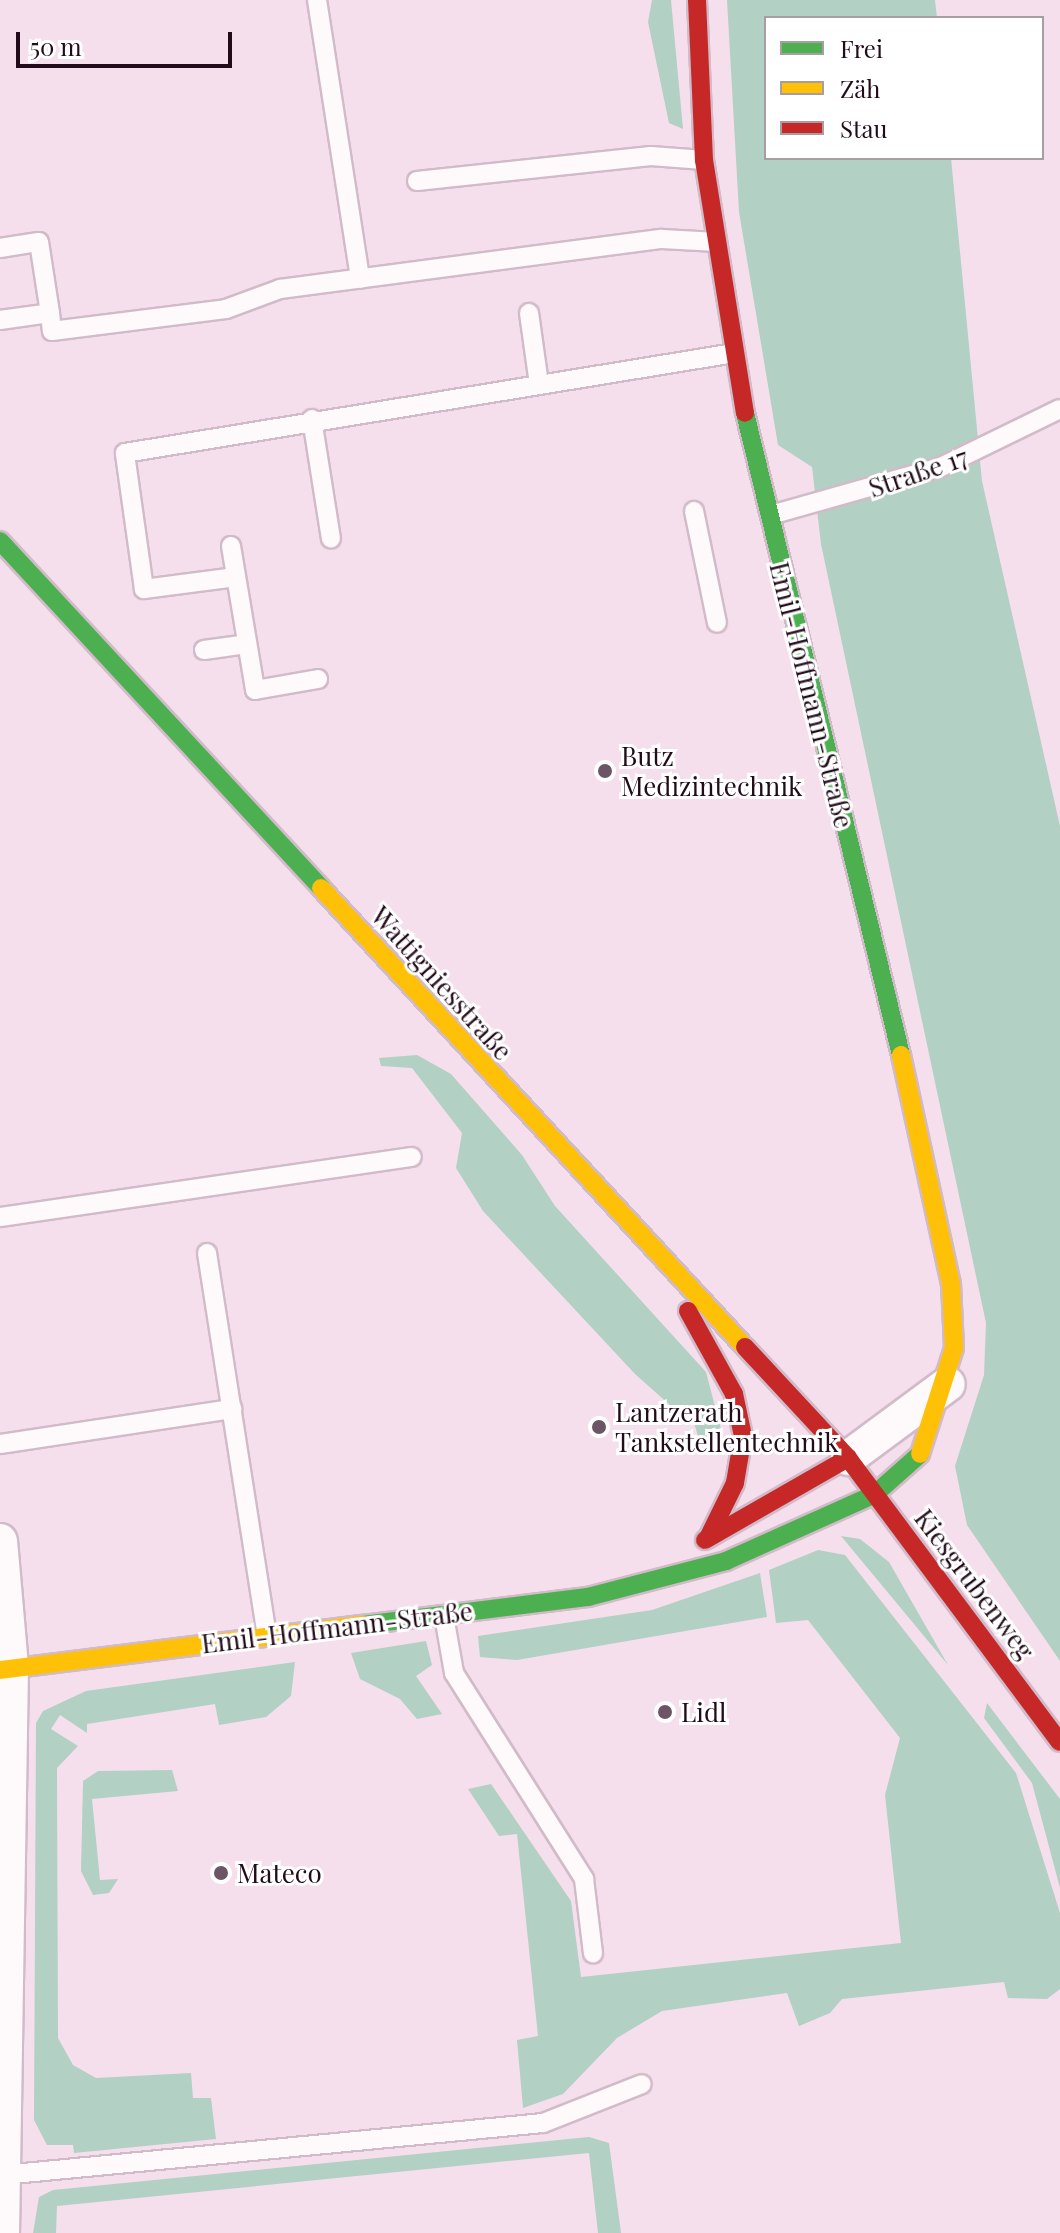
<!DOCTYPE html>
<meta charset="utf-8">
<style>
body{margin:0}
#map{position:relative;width:1060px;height:2233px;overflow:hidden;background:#f5dfec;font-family:"Playfair Display",serif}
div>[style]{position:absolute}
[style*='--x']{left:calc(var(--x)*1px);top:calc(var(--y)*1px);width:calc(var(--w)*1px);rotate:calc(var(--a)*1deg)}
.green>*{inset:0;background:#b2d0c3}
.roads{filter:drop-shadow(2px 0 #d2bbc8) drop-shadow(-2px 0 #d2bbc8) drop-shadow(0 2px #d2bbc8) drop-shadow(0 -2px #d2bbc8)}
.lane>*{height:18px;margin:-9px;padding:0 9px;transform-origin:9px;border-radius:9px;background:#fefafc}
.street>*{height:34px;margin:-17px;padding:0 17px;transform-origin:17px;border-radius:17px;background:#fefafc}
.fast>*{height:18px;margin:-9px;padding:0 9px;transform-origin:9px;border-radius:9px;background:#4caf50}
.slow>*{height:18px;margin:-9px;padding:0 9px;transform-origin:9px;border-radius:9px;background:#ffc107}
.jam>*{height:18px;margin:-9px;padding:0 9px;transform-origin:9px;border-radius:9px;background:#c62828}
.dots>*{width:22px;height:22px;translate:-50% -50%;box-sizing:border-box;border:4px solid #fff;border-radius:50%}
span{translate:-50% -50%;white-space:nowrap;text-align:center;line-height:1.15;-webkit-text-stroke:6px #fff;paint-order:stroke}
.street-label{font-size:26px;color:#220b1a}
.poi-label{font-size:26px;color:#220b1a}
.left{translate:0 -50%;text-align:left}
.legend{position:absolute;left:764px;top:16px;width:280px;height:144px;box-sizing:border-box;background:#fff;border:2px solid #a79da3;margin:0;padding:10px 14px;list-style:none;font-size:24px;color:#220b1a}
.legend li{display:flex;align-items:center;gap:16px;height:40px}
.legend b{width:40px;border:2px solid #a79da3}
.scale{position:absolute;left:16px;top:32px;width:216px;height:36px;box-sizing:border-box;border:4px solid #220b1a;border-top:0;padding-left:10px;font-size:24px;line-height:28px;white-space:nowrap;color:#220b1a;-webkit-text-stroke:6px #fff;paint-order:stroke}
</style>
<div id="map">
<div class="green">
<div style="clip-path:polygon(652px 0,671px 0,683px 129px,669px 123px,648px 22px)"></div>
<div style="clip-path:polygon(727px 0,935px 0,937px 18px,766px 18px,766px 158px,951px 158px,982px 481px,1060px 826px,1060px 1661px,967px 1525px,955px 1466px,984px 1375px,986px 1323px,821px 544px,812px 467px,778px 445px,739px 212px)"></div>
<div style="clip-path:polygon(417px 1055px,451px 1074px,522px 1155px,555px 1206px,706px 1372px,723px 1437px,711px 1452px,701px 1446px,689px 1406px,671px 1406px,635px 1374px,483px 1211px,456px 1168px,462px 1133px,412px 1068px,381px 1066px,379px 1058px)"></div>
<div style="clip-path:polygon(841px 1536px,860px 1539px,889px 1562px,948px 1665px)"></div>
<div style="clip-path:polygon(818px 1550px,845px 1555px,1016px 1773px,1060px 1913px,1060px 1989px,1047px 1999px,1008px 1998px,1004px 1982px,842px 1999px,830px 2013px,799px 2026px,787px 1993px,662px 2011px,617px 2038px,563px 2094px,523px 2108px,517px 2040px,538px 2036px,517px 1834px,499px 1836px,468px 1789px,491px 1784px,571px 1901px,581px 1977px,901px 1943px,885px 1795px,900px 1738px,808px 1620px,776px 1623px,769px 1570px)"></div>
<div style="clip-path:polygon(760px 1573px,767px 1617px,517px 1660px,480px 1657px,478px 1636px,652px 1610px)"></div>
<div style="clip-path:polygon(426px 1641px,432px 1665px,416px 1676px,442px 1714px,417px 1719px,400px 1699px,360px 1679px,351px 1653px)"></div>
<div style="clip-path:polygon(295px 1662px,291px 1696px,266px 1717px,219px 1725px,215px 1704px,87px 1724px,87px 1733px,60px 1715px,51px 1729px,78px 1746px,57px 1768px,58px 2038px,73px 2065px,96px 2078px,191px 2073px,193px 2098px,211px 2098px,216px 2139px,74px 2153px,73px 2145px,47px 2145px,34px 2120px,36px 1723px,43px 1711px,86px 1691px)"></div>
<div style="clip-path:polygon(987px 1703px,1060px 1799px,1060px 1888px,1032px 1783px,984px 1718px)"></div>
<div style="clip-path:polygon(172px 1770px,178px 1791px,92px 1799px,100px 1880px,118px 1879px,109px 1893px,93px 1895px,81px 1871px,83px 1781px,98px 1771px)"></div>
<div style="clip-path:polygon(589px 2137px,609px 2143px,621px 2233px,598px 2233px,589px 2153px,57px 2206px,56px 2233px,33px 2233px,39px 2197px,53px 2190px)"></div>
</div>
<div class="roads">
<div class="lane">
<div style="--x:317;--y:0;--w:282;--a:81.2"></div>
<div style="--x:417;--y:181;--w:235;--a:-6.1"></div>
<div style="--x:651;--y:156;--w:53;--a:4.3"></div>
<div style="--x:0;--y:248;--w:39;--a:-9"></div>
<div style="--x:39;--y:242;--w:72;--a:81.2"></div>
<div style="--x:529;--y:313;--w:72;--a:82"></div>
<div style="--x:0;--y:320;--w:50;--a:-8"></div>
<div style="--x:50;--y:313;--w:18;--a:84"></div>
<div style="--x:52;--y:331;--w:175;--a:-7.2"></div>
<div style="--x:226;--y:309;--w:58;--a:-20.3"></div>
<div style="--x:280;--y:289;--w:385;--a:-7.5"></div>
<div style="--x:662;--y:239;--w:55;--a:3.1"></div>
<div style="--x:312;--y:419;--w:121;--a:81"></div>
<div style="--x:694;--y:511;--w:114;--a:78.4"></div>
<div style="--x:771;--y:515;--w:177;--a:-15.8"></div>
<div style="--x:941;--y:467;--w:132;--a:-26"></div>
<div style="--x:231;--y:546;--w:146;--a:80.5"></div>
<div style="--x:255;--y:690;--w:64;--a:-9.9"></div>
<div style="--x:236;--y:577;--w:93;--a:172.6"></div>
<div style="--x:144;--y:589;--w:137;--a:-98"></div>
<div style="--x:125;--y:453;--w:617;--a:-9.32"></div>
<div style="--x:204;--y:650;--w:43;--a:-7.9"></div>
<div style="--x:0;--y:1217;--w:416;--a:-8.3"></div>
<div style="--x:207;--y:1253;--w:386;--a:81.1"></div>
<div style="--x:0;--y:1444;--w:235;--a:-8.6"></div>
<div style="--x:444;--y:1616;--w:58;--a:80"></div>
<div style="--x:454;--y:1673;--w:244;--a:57.7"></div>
<div style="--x:584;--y:1879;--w:75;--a:83.1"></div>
<div style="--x:3;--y:2175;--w:542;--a:-5.5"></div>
<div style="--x:543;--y:2123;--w:106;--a:-21.5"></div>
</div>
<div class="street">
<div style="--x:848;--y:1458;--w:124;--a:-36.5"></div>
<div style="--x:0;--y:1541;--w:127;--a:85"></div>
<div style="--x:11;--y:1668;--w:565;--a:90.91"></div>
</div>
<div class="fast">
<div style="--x:745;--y:413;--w:661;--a:76.34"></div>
<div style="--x:0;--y:541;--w:473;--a:47.2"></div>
<div style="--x:362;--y:1625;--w:228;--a:-7.1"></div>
<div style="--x:588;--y:1597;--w:143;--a:-14.6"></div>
<div style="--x:726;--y:1561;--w:163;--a:-24.2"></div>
<div style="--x:875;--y:1494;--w:60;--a:-41.6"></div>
</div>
<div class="slow">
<div style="--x:321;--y:888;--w:625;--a:47.27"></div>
<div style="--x:901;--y:1055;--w:234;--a:77.7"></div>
<div style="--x:951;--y:1284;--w:64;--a:87.3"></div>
<div style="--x:954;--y:1348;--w:111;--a:107.8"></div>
<div style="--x:0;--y:1670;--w:365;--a:-7.1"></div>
</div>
<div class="jam">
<div style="--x:697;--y:0;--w:160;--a:87.5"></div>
<div style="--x:704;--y:160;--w:256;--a:80.8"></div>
<div style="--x:688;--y:1311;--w:95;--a:61"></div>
<div style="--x:734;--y:1394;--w:43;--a:77.9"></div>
<div style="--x:743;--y:1436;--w:48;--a:99.7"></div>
<div style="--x:735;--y:1483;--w:59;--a:116.1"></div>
<div style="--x:745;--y:1347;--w:151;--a:47.1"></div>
<div style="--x:848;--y:1458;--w:354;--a:53.3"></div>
<div style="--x:705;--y:1540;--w:165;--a:-29.8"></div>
</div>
</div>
<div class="dots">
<div style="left:605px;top:771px;background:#6c5564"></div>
<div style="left:599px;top:1427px;background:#6c5564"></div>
<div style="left:665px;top:1712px;background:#6c5564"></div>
<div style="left:221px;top:1873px;background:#6c5564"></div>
</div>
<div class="street-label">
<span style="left:918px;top:472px;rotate:-19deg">Straße 17</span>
<span style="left:812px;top:695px;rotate:76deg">Emil-Hoffmann-Straße</span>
<span style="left:442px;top:983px;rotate:48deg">Wattigniesstraße</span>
<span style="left:975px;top:1584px;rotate:53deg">Kiesgrubenweg</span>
<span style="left:337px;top:1627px;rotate:-7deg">Emil-Hoffmann-Straße</span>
</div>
<div class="poi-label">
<span class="left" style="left:621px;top:771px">Butz<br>Medizintechnik</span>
<span class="left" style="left:615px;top:1427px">Lantzerath<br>Tankstellentechnik</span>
<span class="left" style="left:681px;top:1712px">Lidl</span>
<span class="left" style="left:237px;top:1873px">Mateco</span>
</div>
<ul class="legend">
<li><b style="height:10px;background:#4caf50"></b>Frei</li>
<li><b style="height:10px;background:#ffc107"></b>Zäh</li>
<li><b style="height:10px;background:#c62828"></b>Stau</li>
</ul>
<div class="scale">50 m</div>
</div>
